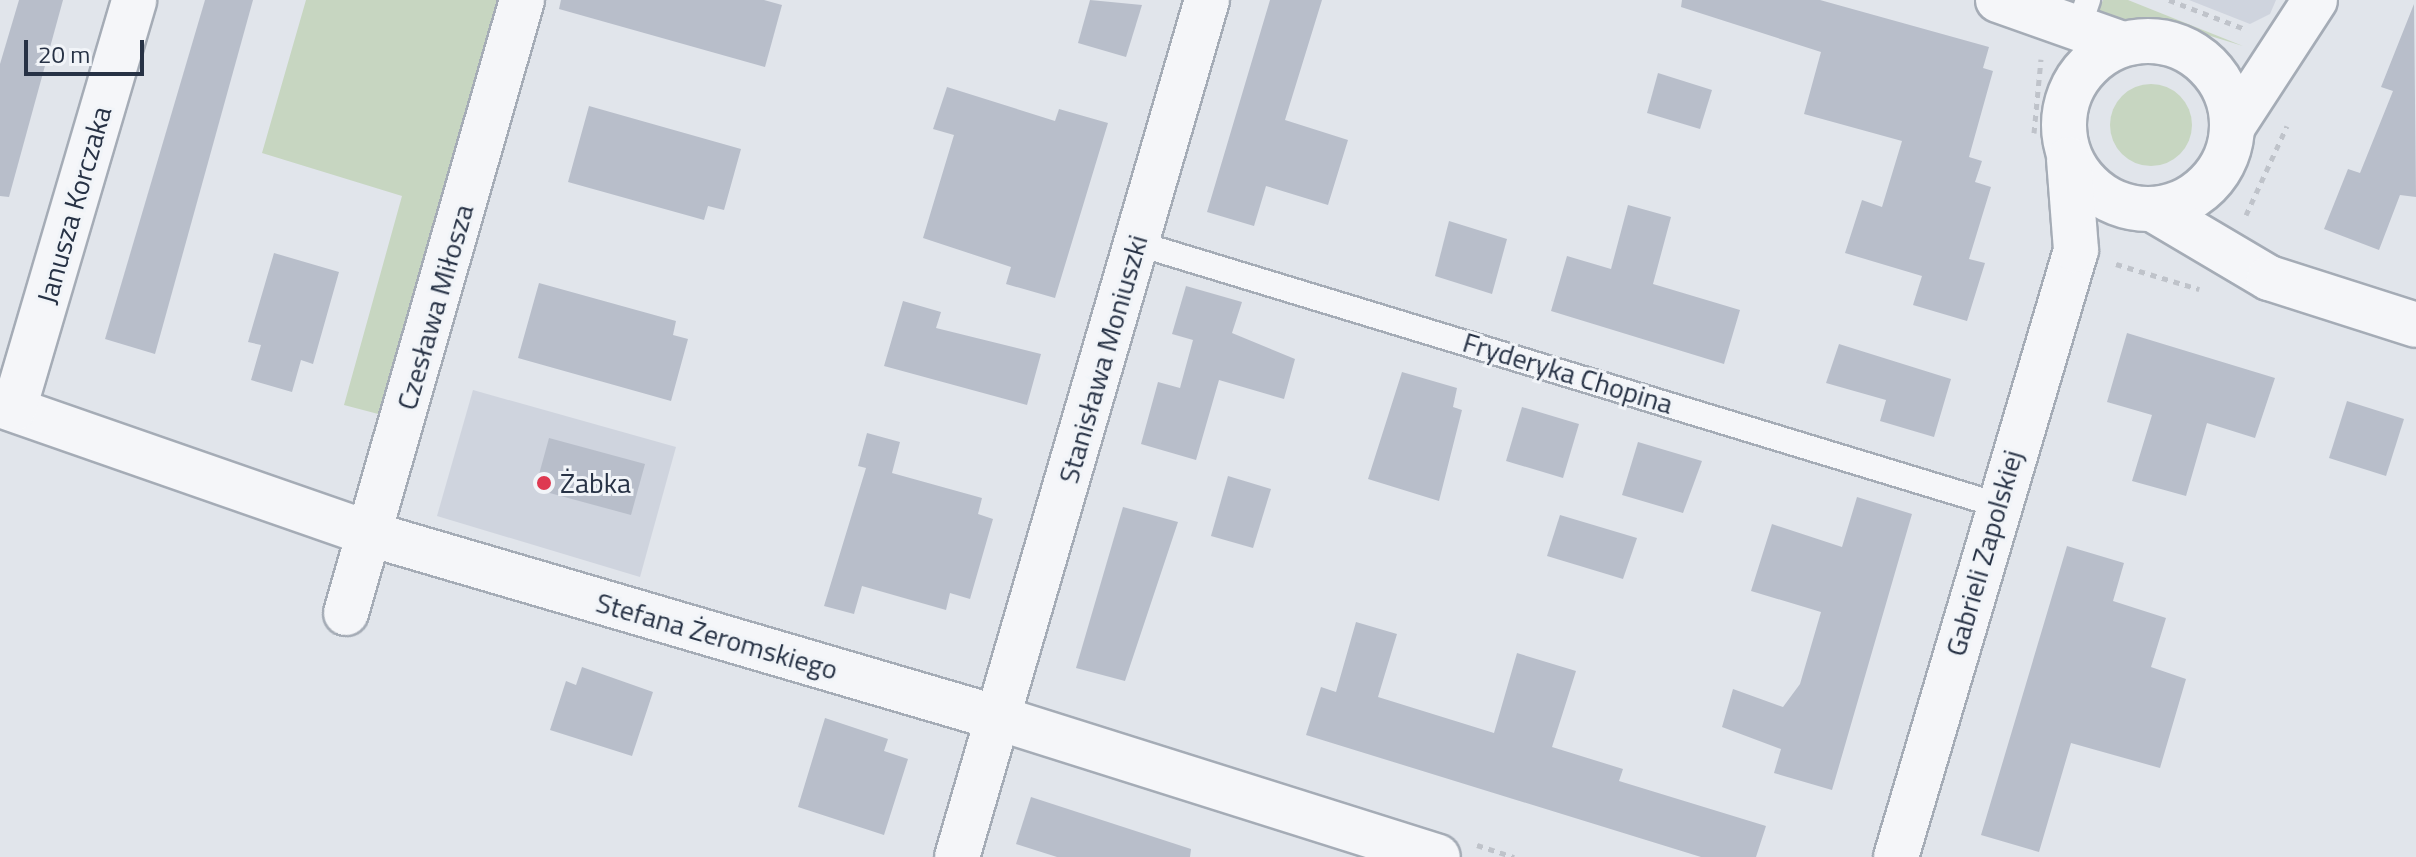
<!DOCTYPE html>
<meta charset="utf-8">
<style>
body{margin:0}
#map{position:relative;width:2416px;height:857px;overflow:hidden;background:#e1e5eb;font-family:"Titillium Web",sans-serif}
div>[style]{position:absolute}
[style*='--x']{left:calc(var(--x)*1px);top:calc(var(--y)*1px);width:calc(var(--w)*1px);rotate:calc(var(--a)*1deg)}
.built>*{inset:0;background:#cfd4de}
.green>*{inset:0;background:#c7d6c1}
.round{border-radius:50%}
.building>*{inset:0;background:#b8beca}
.path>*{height:5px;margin-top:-2.5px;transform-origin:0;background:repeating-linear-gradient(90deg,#bfc3ca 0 6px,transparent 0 12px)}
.roads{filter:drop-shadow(2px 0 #a5acb6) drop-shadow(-2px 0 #a5acb6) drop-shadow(0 2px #a5acb6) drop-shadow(0 -2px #a5acb6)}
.service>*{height:24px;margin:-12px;padding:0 12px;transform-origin:12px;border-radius:12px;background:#f5f6f9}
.minor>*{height:44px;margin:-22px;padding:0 22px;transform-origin:22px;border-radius:22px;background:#f5f6f9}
.minor>.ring{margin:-22px;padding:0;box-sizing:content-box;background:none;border:44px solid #f5f6f9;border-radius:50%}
.dots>*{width:22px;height:22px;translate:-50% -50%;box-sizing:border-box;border:4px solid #f1f4f8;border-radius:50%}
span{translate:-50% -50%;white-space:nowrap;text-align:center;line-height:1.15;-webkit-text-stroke:6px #f1f4f8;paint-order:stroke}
.street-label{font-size:28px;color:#273245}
.poi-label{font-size:28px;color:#273245}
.left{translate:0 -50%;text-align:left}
.scale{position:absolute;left:24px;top:40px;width:120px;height:36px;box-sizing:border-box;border:4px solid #273245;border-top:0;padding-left:10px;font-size:24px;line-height:28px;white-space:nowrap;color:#273245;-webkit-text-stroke:6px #f1f4f8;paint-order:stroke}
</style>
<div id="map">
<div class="built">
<div style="clip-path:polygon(2189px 0,2276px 0,2270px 14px,2250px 24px)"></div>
<div style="clip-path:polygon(473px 390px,676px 447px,640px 577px,437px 516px)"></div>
</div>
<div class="green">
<div style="clip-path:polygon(306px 0,502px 0,382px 415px,344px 405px,402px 196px,262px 153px)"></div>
<div style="clip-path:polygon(2103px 0,2128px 0,2243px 46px,2165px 22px,2095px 18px)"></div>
<div class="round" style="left:2110px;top:84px;width:82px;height:82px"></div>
</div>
<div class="building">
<div style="clip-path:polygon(19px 0,63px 0,9px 197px,0 196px,0 64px)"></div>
<div style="clip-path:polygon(205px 0,253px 0,155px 354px,105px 339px)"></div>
<div style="clip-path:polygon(561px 0,764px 0,782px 5px,765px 67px,559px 9px)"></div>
<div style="clip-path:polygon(1090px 0,1142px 5px,1126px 57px,1078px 43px)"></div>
<div style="clip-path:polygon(1270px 0,1322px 0,1285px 120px,1348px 140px,1328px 205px,1266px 186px,1254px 226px,1207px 212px)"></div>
<div style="clip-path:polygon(1682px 0,1820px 0,1989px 47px,1983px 68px,1993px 71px,1969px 157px,1982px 161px,1975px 182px,1991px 187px,1969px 259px,1985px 263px,1967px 321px,1913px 305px,1922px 276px,1845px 253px,1862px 200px,1882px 207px,1902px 141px,1804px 114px,1821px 52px,1681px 7px)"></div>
<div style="clip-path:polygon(2414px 4px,2416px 197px,2400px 195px,2379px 250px,2324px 229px,2348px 169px,2360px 173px,2393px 91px,2381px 87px)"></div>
<div style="clip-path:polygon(1658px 73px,1712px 90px,1700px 129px,1647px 113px)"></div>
<div style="clip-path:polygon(947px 87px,1055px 121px,1059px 109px,1108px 123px,1055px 298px,1006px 284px,1011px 267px,923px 238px,954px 135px,933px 129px)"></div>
<div style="clip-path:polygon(589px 106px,741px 149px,724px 210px,708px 206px,704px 220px,568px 182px)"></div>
<div style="clip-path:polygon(1628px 205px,1671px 217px,1653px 284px,1740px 310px,1724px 364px,1551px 311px,1567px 256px,1611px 269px)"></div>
<div style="clip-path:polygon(1449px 221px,1507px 239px,1492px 294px,1435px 276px)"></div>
<div style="clip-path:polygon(274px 253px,339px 272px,313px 364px,301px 360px,292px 392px,251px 380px,261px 345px,248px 342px)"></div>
<div style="clip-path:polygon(539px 283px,676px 321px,673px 335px,688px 339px,671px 401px,518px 358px)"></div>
<div style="clip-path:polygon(1186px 286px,1242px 302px,1232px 333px,1295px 359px,1284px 399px,1219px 380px,1196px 460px,1141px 444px,1158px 382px,1180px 388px,1193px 340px,1172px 334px)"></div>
<div style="clip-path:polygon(903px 301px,941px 312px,936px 328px,1041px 354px,1027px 405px,884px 366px)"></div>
<div style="clip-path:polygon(2127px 333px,2275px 378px,2255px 438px,2207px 423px,2186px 496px,2132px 481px,2152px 415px,2107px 402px)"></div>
<div style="clip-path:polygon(1839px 344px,1951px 379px,1934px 437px,1880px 421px,1886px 400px,1826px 383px)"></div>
<div style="clip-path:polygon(1402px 372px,1457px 388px,1453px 407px,1462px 410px,1439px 501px,1368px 479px)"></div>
<div style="clip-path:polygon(2347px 401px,2404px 419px,2386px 476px,2329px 458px)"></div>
<div style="clip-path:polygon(1522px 407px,1579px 424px,1563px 478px,1506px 461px)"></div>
<div style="clip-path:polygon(867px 433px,900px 442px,892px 473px,982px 498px,978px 514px,993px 519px,970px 599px,950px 593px,946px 610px,862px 586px,854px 614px,824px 606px,866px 468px,858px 466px)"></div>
<div style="clip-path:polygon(549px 438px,645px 464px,631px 515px,535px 489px)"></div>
<div style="clip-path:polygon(1638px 442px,1702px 461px,1683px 513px,1622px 495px)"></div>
<div style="clip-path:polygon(1228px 476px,1271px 489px,1253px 548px,1211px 536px)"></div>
<div style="clip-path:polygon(1857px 497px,1912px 514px,1832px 790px,1774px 773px,1781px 749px,1722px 727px,1733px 689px,1783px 707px,1800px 684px,1821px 612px,1751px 591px,1772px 524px,1842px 547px)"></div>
<div style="clip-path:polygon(1123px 507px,1178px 522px,1125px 681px,1076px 668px)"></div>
<div style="clip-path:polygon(1560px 515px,1637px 538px,1623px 579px,1547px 556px)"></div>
<div style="clip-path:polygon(2067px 546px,2124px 563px,2113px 601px,2166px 618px,2151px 667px,2186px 679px,2160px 768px,2071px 743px,2039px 852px,1981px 835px)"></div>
<div style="clip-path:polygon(1356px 622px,1397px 634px,1378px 697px,1494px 733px,1517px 653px,1576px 671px,1552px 747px,1623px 769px,1619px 781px,1766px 826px,1756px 857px,1701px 857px,1306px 735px,1321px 687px,1336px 692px)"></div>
<div style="clip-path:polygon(582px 667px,653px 692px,632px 756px,550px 730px,566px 681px,576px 685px)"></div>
<div style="clip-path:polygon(825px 718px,888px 739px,884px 751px,908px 759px,884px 835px,798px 807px)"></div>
<div style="clip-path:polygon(1031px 797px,1191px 849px,1190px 857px,1057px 857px,1016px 844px)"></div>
</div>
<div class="path">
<div style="--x:2169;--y:0;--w:81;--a:20.9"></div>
<div style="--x:2034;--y:133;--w:74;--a:-84.6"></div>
<div style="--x:2246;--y:215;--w:98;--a:-65.3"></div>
<div style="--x:2116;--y:264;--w:87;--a:16.8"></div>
<div style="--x:1477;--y:845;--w:39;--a:18"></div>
</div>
<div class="roads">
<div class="service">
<div style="--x:2079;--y:26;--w:28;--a:-71"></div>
<div style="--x:1136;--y:243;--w:901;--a:16.91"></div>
</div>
<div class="minor">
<div style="--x:1998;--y:0;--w:132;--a:19.5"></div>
<div class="ring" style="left:2064px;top:41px;width:124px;height:124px"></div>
<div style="--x:2233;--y:126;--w:150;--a:-56.9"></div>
<div style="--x:2154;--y:210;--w:134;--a:30.6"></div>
<div style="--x:2269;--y:278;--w:154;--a:17.7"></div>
<div style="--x:0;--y:405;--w:392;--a:19.2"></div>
<div style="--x:370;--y:534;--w:654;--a:16.33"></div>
<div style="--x:998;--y:718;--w:461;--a:17.5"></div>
<div style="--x:14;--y:409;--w:426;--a:-73.6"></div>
<div style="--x:346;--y:613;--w:638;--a:-73.98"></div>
<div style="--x:957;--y:857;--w:893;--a:-73.74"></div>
<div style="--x:1896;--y:857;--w:633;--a:-73.48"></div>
<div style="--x:2076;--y:250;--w:91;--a:-94.4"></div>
</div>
</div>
<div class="dots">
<div style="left:544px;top:483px;background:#de3951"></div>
</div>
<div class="street-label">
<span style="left:74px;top:205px;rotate:-74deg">Janusza Korczaka</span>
<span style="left:435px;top:307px;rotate:-74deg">Czesława Miłosza</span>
<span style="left:1103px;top:359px;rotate:-74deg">Stanisława Moniuszki</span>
<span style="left:1568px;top:373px;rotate:17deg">Fryderyka Chopina</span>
<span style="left:1984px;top:553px;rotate:-74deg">Gabrieli Zapolskiej</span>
<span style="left:717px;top:636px;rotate:16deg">Stefana Żeromskiego</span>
</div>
<div class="poi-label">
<span class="left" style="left:560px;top:483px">Żabka</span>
</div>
<div class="scale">20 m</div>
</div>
